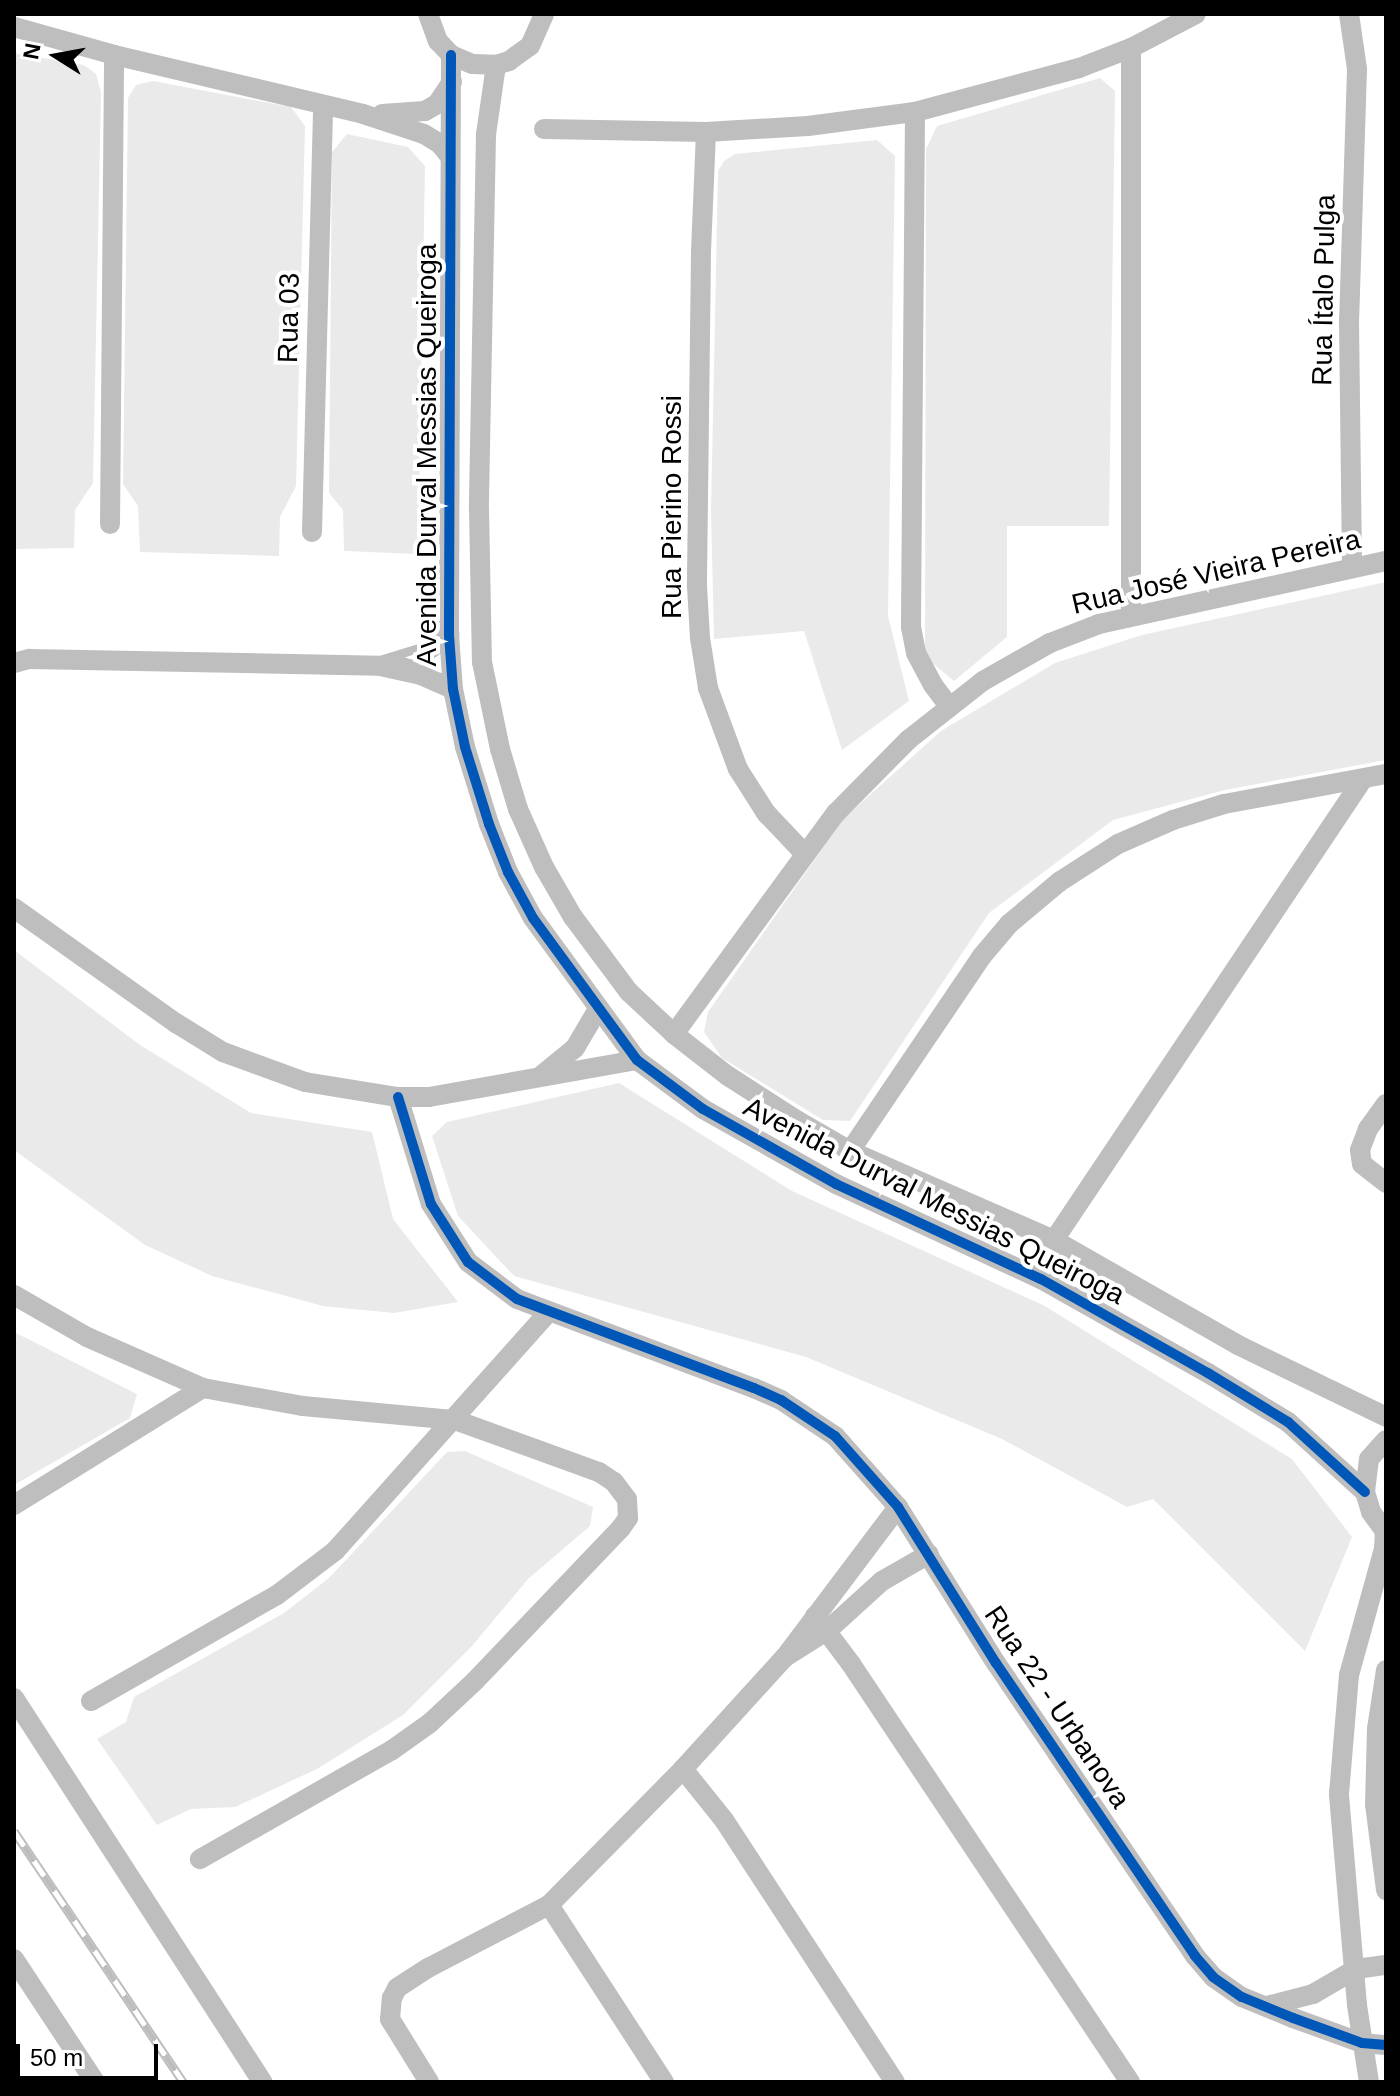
<!DOCTYPE html>
<meta charset="utf-8">
<style>
body{margin:0}
#map{position:relative;width:1400px;height:2096px;overflow:hidden;background:#fff;font-family:Arial,sans-serif}
div>[style]{position:absolute}
[style*='--x']{left:calc(var(--x)*1px);top:calc(var(--y)*1px);width:calc(var(--w)*1px);rotate:calc(var(--a)*1deg)}
.green>*{inset:0;background:#eaeaea}
.minor>*{height:20px;margin:-10px;padding:0 10px;transform-origin:10px;border-radius:10px;background:#bebebe}
.rail>*{height:9px;margin-top:-4.5px;transform-origin:0;background:repeating-linear-gradient(90deg,#fff 0 18px,#bdbdbd 0 36px);box-sizing:border-box;border-block:2px solid #bdbdbd}
.cycleway>*{height:10px;margin:-5px;padding:0 5px;transform-origin:5px;border-radius:5px;background:#0057b8}
span{translate:-50% -50%;white-space:nowrap;text-align:center;line-height:1.15;-webkit-text-stroke:8px #fff;paint-order:stroke}
.street-label{font-size:28px;color:#000}
.frame{position:absolute;inset:0;border:16px solid #000;pointer-events:none}
.north{position:absolute;left:16px;top:16px;width:80px;height:80px;-webkit-text-stroke:6px #fff;paint-order:stroke;rotate:281deg;font-size:22px;font-weight:700;line-height:32px;text-align:center;color:#000}
.north::after{content:'';display:block;margin:auto;width:28px;height:36px;background:#000;clip-path:polygon(50% 0,100% 100%,50% 72%,0 100%)}
.scale{position:absolute;left:16px;top:2044px;width:142px;height:36px;box-sizing:border-box;border:4px solid #000;border-top:0;padding-left:10px;font-size:24px;line-height:28px;white-space:nowrap;color:#000;-webkit-text-stroke:6px #fff;paint-order:stroke}
</style>
<div id="map">
<div class="green">
<div style="clip-path:polygon(14px 53px,84px 65px,96px 74px,101px 92px,93px 483px,75px 510px,74px 548px,14px 549px)"></div>
<div style="clip-path:polygon(1100px 78px,1115px 91px,1109px 526px,1007px 526px,1007px 637px,954px 681px,925px 657px,926px 149px,937px 126px)"></div>
<div style="clip-path:polygon(153px 81px,291px 107px,305px 126px,296px 486px,280px 517px,279px 556px,140px 552px,138px 506px,123px 484px,128px 98px,136px 85px)"></div>
<div style="clip-path:polygon(347px 134px,408px 147px,425px 166px,418px 554px,344px 551px,343px 510px,329px 493px,332px 152px)"></div>
<div style="clip-path:polygon(877px 140px,895px 156px,888px 616px,909px 701px,842px 750px,804px 631px,714px 639px,711px 512px,718px 171px,724px 161px,735px 154px)"></div>
<div style="clip-path:polygon(1386px 582px,1386px 760px,1225px 790px,1113px 820px,989px 913px,850px 1121px,823px 1120px,722px 1058px,704px 1032px,708px 1012px,843px 819px,941px 731px,1055px 663px,1142px 635px)"></div>
<div style="clip-path:polygon(14px 950px,140px 1045px,251px 1113px,372px 1132px,393px 1219px,458px 1302px,394px 1313px,323px 1306px,212px 1276px,145px 1245px,14px 1150px)"></div>
<div style="clip-path:polygon(619px 1083px,792px 1191px,1043px 1305px,1292px 1459px,1352px 1537px,1305px 1651px,1153px 1499px,1127px 1507px,1002px 1439px,806px 1357px,514px 1276px,458px 1216px,432px 1136px,447px 1122px)"></div>
<div style="clip-path:polygon(14px 1332px,137px 1394px,130px 1418px,14px 1485px)"></div>
<div style="clip-path:polygon(465px 1451px,593px 1507px,590px 1526px,528px 1579px,472px 1646px,403px 1715px,317px 1769px,235px 1807px,191px 1809px,157px 1825px,97px 1739px,126px 1722px,134px 1697px,284px 1613px,329px 1578px,447px 1452px)"></div>
</div>
<div class="minor">
<div style="--x:428;--y:14;--w:29;--a:70"></div>
<div style="--x:438;--y:41;--w:19;--a:47"></div>
<div style="--x:451;--y:55;--w:23;--a:23"></div>
<div style="--x:472;--y:64;--w:24;--a:2"></div>
<div style="--x:496;--y:65;--w:14;--a:-17"></div>
<div style="--x:509;--y:61;--w:26;--a:-36"></div>
<div style="--x:530;--y:46;--w:35;--a:-66"></div>
<div style="--x:1349;--y:14;--w:56;--a:81.7"></div>
<div style="--x:1357;--y:69;--w:251;--a:91.8"></div>
<div style="--x:1349;--y:320;--w:248;--a:89.3"></div>
<div style="--x:14;--y:27;--w:104;--a:15.6"></div>
<div style="--x:114;--y:55;--w:256;--a:13.3"></div>
<div style="--x:363;--y:114;--w:64;--a:18.2"></div>
<div style="--x:424;--y:134;--w:19;--a:32"></div>
<div style="--x:440;--y:144;--w:13;--a:51"></div>
<div style="--x:451;--y:55;--w:580;--a:90.2"></div>
<div style="--x:449;--y:635;--w:54;--a:85.8"></div>
<div style="--x:453;--y:689;--w:59;--a:78.3"></div>
<div style="--x:465;--y:747;--w:81;--a:72.7"></div>
<div style="--x:489;--y:824;--w:52;--a:68.4"></div>
<div style="--x:508;--y:872;--w:52;--a:61.5"></div>
<div style="--x:533;--y:918;--w:176;--a:53.8"></div>
<div style="--x:637;--y:1060;--w:82;--a:36.6"></div>
<div style="--x:703;--y:1109;--w:153;--a:29.4"></div>
<div style="--x:836;--y:1184;--w:226;--a:24.9"></div>
<div style="--x:1041;--y:1279;--w:192;--a:29.4"></div>
<div style="--x:1208;--y:1373;--w:94;--a:31.5"></div>
<div style="--x:1288;--y:1422;--w:104;--a:42.3"></div>
<div style="--x:496;--y:65;--w:70;--a:98.2"></div>
<div style="--x:486;--y:134;--w:375;--a:91.1"></div>
<div style="--x:479;--y:509;--w:153;--a:88.9"></div>
<div style="--x:482;--y:662;--w:89;--a:78.3"></div>
<div style="--x:500;--y:749;--w:63;--a:73.3"></div>
<div style="--x:518;--y:809;--w:64;--a:65.9"></div>
<div style="--x:544;--y:867;--w:58;--a:59.9"></div>
<div style="--x:573;--y:917;--w:94;--a:53.3"></div>
<div style="--x:629;--y:992;--w:62;--a:43"></div>
<div style="--x:674;--y:1034;--w:68;--a:37.9"></div>
<div style="--x:728;--y:1076;--w:83;--a:32.7"></div>
<div style="--x:798;--y:1121;--w:60;--a:30"></div>
<div style="--x:850;--y:1151;--w:223;--a:23.6"></div>
<div style="--x:1054;--y:1240;--w:212;--a:29.7"></div>
<div style="--x:1238;--y:1345;--w:165;--a:25.9"></div>
<div style="--x:915;--y:112;--w:515;--a:90.45"></div>
<div style="--x:911;--y:627;--w:26;--a:79"></div>
<div style="--x:916;--y:653;--w:36;--a:62"></div>
<div style="--x:933;--y:685;--w:26;--a:53"></div>
<div style="--x:382;--y:114;--w:43;--a:-4"></div>
<div style="--x:425;--y:111;--w:14;--a:-30"></div>
<div style="--x:437;--y:104;--w:27;--a:-56"></div>
<div style="--x:544;--y:129;--w:162;--a:1.1"></div>
<div style="--x:706;--y:132;--w:102;--a:-3.4"></div>
<div style="--x:808;--y:126;--w:108;--a:-7.5"></div>
<div style="--x:915;--y:112;--w:170;--a:-15"></div>
<div style="--x:1079;--y:68;--w:56;--a:-21"></div>
<div style="--x:1131;--y:48;--w:73;--a:-27.6"></div>
<div style="--x:706;--y:132;--w:120;--a:92.4"></div>
<div style="--x:701;--y:252;--w:334;--a:90.7"></div>
<div style="--x:697;--y:586;--w:52;--a:86.7"></div>
<div style="--x:700;--y:638;--w:51;--a:80.9"></div>
<div style="--x:708;--y:688;--w:86;--a:69.7"></div>
<div style="--x:738;--y:769;--w:52;--a:57.5"></div>
<div style="--x:766;--y:813;--w:55;--a:46.5"></div>
<div style="--x:110;--y:524;--w:469;--a:-89.5"></div>
<div style="--x:312;--y:532;--w:426;--a:-88.5"></div>
<div style="--x:1131;--y:615;--w:567;--a:-90"></div>
<div style="--x:14;--y:663;--w:16;--a:-15"></div>
<div style="--x:29;--y:659;--w:351;--a:1.1"></div>
<div style="--x:380;--y:666;--w:42;--a:12.4"></div>
<div style="--x:421;--y:675;--w:35;--a:24"></div>
<div style="--x:384;--y:665;--w:44;--a:-17.2"></div>
<div style="--x:426;--y:652;--w:29;--a:-36"></div>
<div style="--x:14;--y:908;--w:199;--a:35.4"></div>
<div style="--x:176;--y:1023;--w:55;--a:31.7"></div>
<div style="--x:223;--y:1052;--w:87;--a:20.1"></div>
<div style="--x:305;--y:1082;--w:94;--a:9.2"></div>
<div style="--x:398;--y:1097;--w:31;--a:0"></div>
<div style="--x:429;--y:1097;--w:211;--a:-10.1"></div>
<div style="--x:674;--y:1034;--w:274;--a:-53.8"></div>
<div style="--x:836;--y:813;--w:103;--a:-45.4"></div>
<div style="--x:908;--y:740;--w:95;--a:-38.2"></div>
<div style="--x:983;--y:681;--w:77;--a:-29.6"></div>
<div style="--x:1050;--y:643;--w:53;--a:-21.2"></div>
<div style="--x:1099;--y:624;--w:294;--a:-12.4"></div>
<div style="--x:542;--y:1075;--w:43;--a:-39.3"></div>
<div style="--x:575;--y:1048;--w:45;--a:-59.5"></div>
<div style="--x:398;--y:1097;--w:112;--a:72.9"></div>
<div style="--x:431;--y:1204;--w:69;--a:57.5"></div>
<div style="--x:468;--y:1262;--w:61;--a:37.1"></div>
<div style="--x:517;--y:1299;--w:253;--a:20.6"></div>
<div style="--x:754;--y:1388;--w:30;--a:24"></div>
<div style="--x:781;--y:1400;--w:65;--a:33.7"></div>
<div style="--x:835;--y:1436;--w:95;--a:48.4"></div>
<div style="--x:898;--y:1507;--w:184;--a:57.9"></div>
<div style="--x:996;--y:1663;--w:354;--a:55.8"></div>
<div style="--x:1195;--y:1956;--w:28;--a:49"></div>
<div style="--x:1213;--y:1977;--w:35;--a:35"></div>
<div style="--x:1242;--y:1997;--w:55;--a:22.4"></div>
<div style="--x:1293;--y:2018;--w:73;--a:19.9"></div>
<div style="--x:1362;--y:2043;--w:24;--a:5"></div>
<div style="--x:1386;--y:1104;--w:31;--a:126"></div>
<div style="--x:1368;--y:1129;--w:22;--a:111"></div>
<div style="--x:1360;--y:1150;--w:14;--a:82"></div>
<div style="--x:1362;--y:1164;--w:31;--a:38"></div>
<div style="--x:850;--y:1151;--w:235;--a:-55.9"></div>
<div style="--x:982;--y:956;--w:42;--a:-49.8"></div>
<div style="--x:1009;--y:924;--w:65;--a:-40"></div>
<div style="--x:1059;--y:882;--w:70;--a:-32.8"></div>
<div style="--x:1118;--y:844;--w:60;--a:-23.6"></div>
<div style="--x:1173;--y:820;--w:53;--a:-17.4"></div>
<div style="--x:1224;--y:804;--w:165;--a:-10.5"></div>
<div style="--x:1054;--y:1240;--w:555;--a:-56.17"></div>
<div style="--x:14;--y:1295;--w:84;--a:29.9"></div>
<div style="--x:87;--y:1337;--w:127;--a:23.7"></div>
<div style="--x:203;--y:1388;--w:102;--a:10.2"></div>
<div style="--x:303;--y:1406;--w:153;--a:5.3"></div>
<div style="--x:455;--y:1420;--w:153;--a:19.9"></div>
<div style="--x:599;--y:1472;--w:18;--a:34"></div>
<div style="--x:614;--y:1482;--w:21;--a:53"></div>
<div style="--x:627;--y:1499;--w:19;--a:87"></div>
<div style="--x:628;--y:1518;--w:12;--a:125"></div>
<div style="--x:621;--y:1528;--w:211;--a:133.7"></div>
<div style="--x:475;--y:1681;--w:62;--a:137"></div>
<div style="--x:430;--y:1723;--w:47;--a:144.6"></div>
<div style="--x:392;--y:1750;--w:221;--a:150.4"></div>
<div style="--x:1386;--y:1440;--w:25;--a:132"></div>
<div style="--x:1369;--y:1459;--w:33;--a:97"></div>
<div style="--x:1365;--y:1492;--w:21;--a:73"></div>
<div style="--x:1371;--y:1512;--w:26;--a:54"></div>
<div style="--x:14;--y:1505;--w:222;--a:-31.8"></div>
<div style="--x:898;--y:1507;--w:188;--a:127"></div>
<div style="--x:785;--y:1657;--w:51;--a:-32.1"></div>
<div style="--x:828;--y:1630;--w:73;--a:-42.2"></div>
<div style="--x:882;--y:1581;--w:54;--a:-29.9"></div>
<div style="--x:815;--y:1616;--w:60;--a:53.1"></div>
<div style="--x:851;--y:1664;--w:503;--a:56.28"></div>
<div style="--x:1386;--y:1670;--w:60;--a:98.7"></div>
<div style="--x:1377;--y:1729;--w:75;--a:91.5"></div>
<div style="--x:1375;--y:1804;--w:87;--a:82.7"></div>
<div style="--x:14;--y:1698;--w:457;--a:57.1"></div>
<div style="--x:91;--y:1701;--w:214;--a:-29.7"></div>
<div style="--x:277;--y:1595;--w:73;--a:-37.2"></div>
<div style="--x:335;--y:1551;--w:319;--a:-48.2"></div>
<div style="--x:683;--y:1769;--w:65;--a:51.2"></div>
<div style="--x:724;--y:1820;--w:313;--a:56.9"></div>
<div style="--x:549;--y:1905;--w:211;--a:57"></div>
<div style="--x:14;--y:1959;--w:147;--a:56.6"></div>
<div style="--x:1267;--y:2006;--w:48;--a:-14.6"></div>
<div style="--x:1313;--y:1994;--w:50;--a:-30.2"></div>
<div style="--x:1356;--y:1969;--w:30;--a:-8"></div>
<div style="--x:429;--y:2082;--w:74;--a:-121.8"></div>
<div style="--x:390;--y:2019;--w:21;--a:-85"></div>
<div style="--x:392;--y:1998;--w:11;--a:-63"></div>
<div style="--x:397;--y:1988;--w:37;--a:-33"></div>
<div style="--x:428;--y:1968;--w:136;--a:-27.5"></div>
<div style="--x:549;--y:1905;--w:191;--a:-45.4"></div>
<div style="--x:683;--y:1769;--w:151;--a:-47.7"></div>
<div style="--x:1369;--y:2082;--w:78;--a:-98.9"></div>
<div style="--x:1357;--y:2005;--w:212;--a:-94.9"></div>
<div style="--x:1339;--y:1794;--w:119;--a:-85.2"></div>
<div style="--x:1349;--y:1675;--w:131;--a:-74.5"></div>
<div style="--x:1384;--y:1549;--w:17;--a:-87"></div>
</div>
<div class="rail">
<div style="--x:14;--y:1831;--w:303;--a:56"></div>
</div>
<div class="cycleway">
<div style="--x:451;--y:55;--w:580;--a:90.2"></div>
<div style="--x:449;--y:635;--w:54;--a:85.8"></div>
<div style="--x:453;--y:689;--w:59;--a:78.3"></div>
<div style="--x:465;--y:747;--w:81;--a:72.7"></div>
<div style="--x:489;--y:824;--w:52;--a:68.4"></div>
<div style="--x:508;--y:872;--w:52;--a:61.5"></div>
<div style="--x:533;--y:918;--w:176;--a:53.8"></div>
<div style="--x:637;--y:1060;--w:82;--a:36.6"></div>
<div style="--x:703;--y:1109;--w:153;--a:29.4"></div>
<div style="--x:836;--y:1184;--w:226;--a:24.9"></div>
<div style="--x:1041;--y:1279;--w:192;--a:29.4"></div>
<div style="--x:1208;--y:1373;--w:94;--a:31.5"></div>
<div style="--x:1288;--y:1422;--w:104;--a:42.3"></div>
<div style="--x:398;--y:1097;--w:112;--a:72.9"></div>
<div style="--x:431;--y:1204;--w:69;--a:57.5"></div>
<div style="--x:468;--y:1262;--w:61;--a:37.1"></div>
<div style="--x:517;--y:1299;--w:253;--a:20.6"></div>
<div style="--x:754;--y:1388;--w:30;--a:24"></div>
<div style="--x:781;--y:1400;--w:65;--a:33.7"></div>
<div style="--x:835;--y:1436;--w:95;--a:48.4"></div>
<div style="--x:898;--y:1507;--w:184;--a:57.9"></div>
<div style="--x:996;--y:1663;--w:354;--a:55.8"></div>
<div style="--x:1195;--y:1956;--w:28;--a:49"></div>
<div style="--x:1213;--y:1977;--w:35;--a:35"></div>
<div style="--x:1242;--y:1997;--w:55;--a:22.4"></div>
<div style="--x:1293;--y:2018;--w:73;--a:19.9"></div>
<div style="--x:1362;--y:2043;--w:24;--a:5"></div>
</div>
<div class="street-label">
<span style="left:1324px;top:290px;rotate:-89deg">Rua Ítalo Pulga</span>
<span style="left:289px;top:318px;rotate:-89deg">Rua 03</span>
<span style="left:427px;top:455px;rotate:-90deg">Avenida Durval Messias Queiroga</span>
<span style="left:672px;top:507px;rotate:-90deg">Rua Pierino Rossi</span>
<span style="left:1216px;top:572px;rotate:-13deg">Rua José Vieira Pereira</span>
<span style="left:934px;top:1201px;rotate:27deg">Avenida Durval Messias Queiroga</span>
<span style="left:1057px;top:1707px;rotate:56deg">Rua 22 - Urbanova</span>
</div>
<div class="frame"></div>
<div class="north">N</div>
<div class="scale">50 m</div>
</div>
